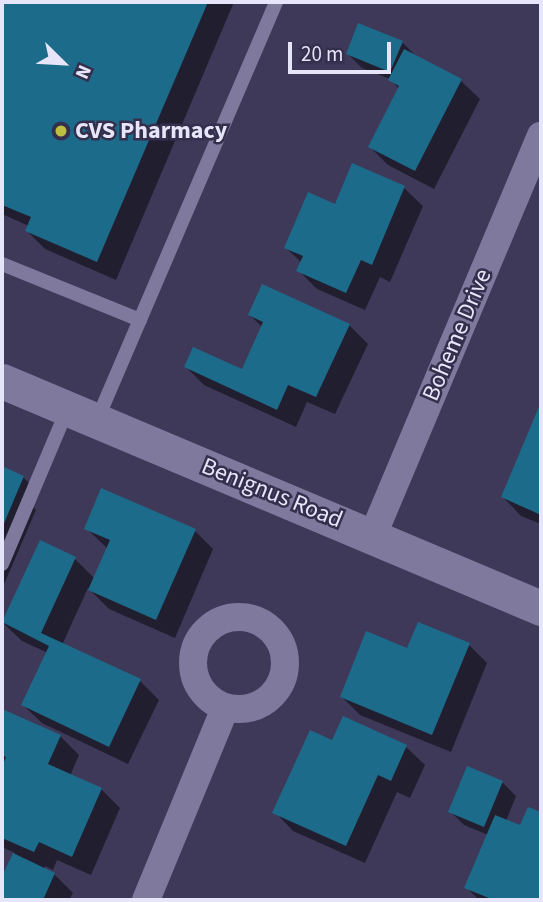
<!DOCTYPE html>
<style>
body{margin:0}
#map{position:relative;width:543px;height:902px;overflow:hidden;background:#3e3959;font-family:"Source Sans 3",sans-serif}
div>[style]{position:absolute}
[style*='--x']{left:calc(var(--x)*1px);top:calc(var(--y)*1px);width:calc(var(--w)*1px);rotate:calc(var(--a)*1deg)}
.shadow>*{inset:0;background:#0007}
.building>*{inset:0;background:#1d6b8b}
.service>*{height:14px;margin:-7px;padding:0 7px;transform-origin:7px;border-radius:7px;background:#7e799d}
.minor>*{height:28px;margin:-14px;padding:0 14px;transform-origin:14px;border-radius:14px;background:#7e799d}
.minor>.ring{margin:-14px;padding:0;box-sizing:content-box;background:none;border:28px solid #7e799d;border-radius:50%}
.tertiary>*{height:35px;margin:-17.5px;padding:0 17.5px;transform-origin:17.5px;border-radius:17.5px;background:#7e799d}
.dots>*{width:19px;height:19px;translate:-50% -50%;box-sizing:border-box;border:4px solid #342f4d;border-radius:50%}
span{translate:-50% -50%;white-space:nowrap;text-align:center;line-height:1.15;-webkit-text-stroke:5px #342f4d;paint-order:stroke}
.poi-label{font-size:24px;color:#e7e5f9;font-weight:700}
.left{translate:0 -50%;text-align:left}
.street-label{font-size:24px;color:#e7e5f9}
.frame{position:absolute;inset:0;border:4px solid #e7e5f9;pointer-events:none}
.north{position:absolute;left:28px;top:28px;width:70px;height:70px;-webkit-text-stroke:5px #342f4d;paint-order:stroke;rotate:114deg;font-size:19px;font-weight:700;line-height:28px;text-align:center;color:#e7e5f9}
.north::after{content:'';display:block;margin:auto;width:24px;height:32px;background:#e7e5f9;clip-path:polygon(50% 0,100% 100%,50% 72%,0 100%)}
.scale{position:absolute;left:288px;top:42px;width:103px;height:32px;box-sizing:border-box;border:4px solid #e7e5f9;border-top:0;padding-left:9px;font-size:21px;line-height:24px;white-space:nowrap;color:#e7e5f9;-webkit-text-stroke:5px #342f4d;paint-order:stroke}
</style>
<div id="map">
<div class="shadow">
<div style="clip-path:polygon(2px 2px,234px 2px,116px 280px,45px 249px,27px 231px,29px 226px,2px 214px)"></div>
<div style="clip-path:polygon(402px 42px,416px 56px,461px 81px,480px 99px,434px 189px,388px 165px,370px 147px,399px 89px,390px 79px,362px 68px,348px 54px)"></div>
<div style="clip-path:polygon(353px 165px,404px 188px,423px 206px,390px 282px,380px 277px,365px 310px,317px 289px,298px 270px,302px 263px,286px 248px,336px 206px)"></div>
<div style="clip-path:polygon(250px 315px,349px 325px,368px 344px,335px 414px,307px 402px,296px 427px,204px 385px,186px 367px,242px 372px,262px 327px)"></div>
<div style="clip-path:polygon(541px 407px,541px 524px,521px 516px,503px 497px)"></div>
<div style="clip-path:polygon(2px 468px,23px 477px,30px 484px,24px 498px,36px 510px,2px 589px)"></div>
<div style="clip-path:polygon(86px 528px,195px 531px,213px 549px,175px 638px,109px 609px,88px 588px,62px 645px,140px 681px,159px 700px,128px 764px,42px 723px,23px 705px,48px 653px,22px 641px,3px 623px,41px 542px,75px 559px,95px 579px,108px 549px)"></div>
<div style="clip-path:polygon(469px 645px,487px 663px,451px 752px,360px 715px,342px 697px,408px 651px)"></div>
<div style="clip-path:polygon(2px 711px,60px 736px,79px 755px,70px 776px,101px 789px,120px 808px,91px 875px,57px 860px,53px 870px,45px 866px,44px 869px,54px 874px,73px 893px,69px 900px,2px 900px,2px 878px,15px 853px,2px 847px,2px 772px,5px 765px,2px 764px)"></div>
<div style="clip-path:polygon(344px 718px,406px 747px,425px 765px,410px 798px,397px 792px,365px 863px,293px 831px,275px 812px,333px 742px)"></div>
<div style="clip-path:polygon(502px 782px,516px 796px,506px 821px,521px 827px,529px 809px,541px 814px,541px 900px,479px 900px,467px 888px,488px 835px,464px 825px,450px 811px)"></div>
</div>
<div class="building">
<div style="clip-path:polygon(2px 2px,208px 2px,97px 262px,25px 231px,31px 217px,2px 205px)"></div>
<div style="clip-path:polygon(358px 23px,403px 41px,390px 72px,346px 54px)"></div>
<div style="clip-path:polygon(404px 49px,462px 79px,415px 171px,368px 147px,399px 86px,388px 80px)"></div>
<div style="clip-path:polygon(352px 163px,405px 186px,372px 265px,361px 260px,346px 293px,296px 271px,303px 256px,284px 248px,308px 192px,335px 204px)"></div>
<div style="clip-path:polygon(262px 284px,350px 324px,316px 397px,288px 385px,277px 410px,184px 367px,193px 347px,242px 369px,263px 322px,248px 315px)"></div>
<div style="clip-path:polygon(541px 402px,541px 515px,501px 497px)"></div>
<div style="clip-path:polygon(2px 466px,24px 476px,2px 528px)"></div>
<div style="clip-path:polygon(101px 488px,196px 529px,156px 620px,88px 590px,110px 540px,84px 529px)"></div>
<div style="clip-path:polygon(40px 540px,76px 557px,41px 633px,141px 679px,109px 747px,21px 705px,49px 646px,2px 622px)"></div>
<div style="clip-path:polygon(418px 622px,470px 643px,432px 735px,340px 697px,366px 631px,407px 648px)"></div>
<div style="clip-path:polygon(2px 709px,61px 735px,48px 764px,102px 788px,72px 857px,39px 842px,34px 852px,2px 838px,2px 767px,6px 757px,2px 755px)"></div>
<div style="clip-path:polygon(343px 716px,407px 745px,391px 781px,378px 775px,346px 846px,272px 813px,310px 730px,332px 740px)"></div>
<div style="clip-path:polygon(467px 766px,503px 781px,484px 827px,448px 812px)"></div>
<div style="clip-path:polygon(528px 807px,541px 812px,541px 900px,494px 900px,464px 888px,495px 815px,520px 825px)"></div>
<div style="clip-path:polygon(13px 853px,55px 873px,43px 900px,2px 900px,2px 876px)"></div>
</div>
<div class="service">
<div style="--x:2;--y:264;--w:149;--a:22.1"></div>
<div style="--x:97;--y:420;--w:455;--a:-66.8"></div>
<div style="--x:2;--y:564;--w:169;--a:-67.1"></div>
</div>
<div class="minor">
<div style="--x:373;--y:535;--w:433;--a:-67.2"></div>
<div class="ring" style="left:193px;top:617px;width:64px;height:64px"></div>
<div style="--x:146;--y:900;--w:208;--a:-67.6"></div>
</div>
<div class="tertiary">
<div style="--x:2;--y:381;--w:585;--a:22.84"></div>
</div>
<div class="dots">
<div style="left:61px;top:131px;background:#bdbf43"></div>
</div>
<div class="poi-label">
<span class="left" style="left:75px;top:131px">CVS Pharmacy</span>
</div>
<div class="street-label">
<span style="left:457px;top:335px;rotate:-67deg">Boheme Drive</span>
<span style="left:272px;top:493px;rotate:22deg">Benignus Road</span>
</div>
<div class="frame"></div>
<div class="north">N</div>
<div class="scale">20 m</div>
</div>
